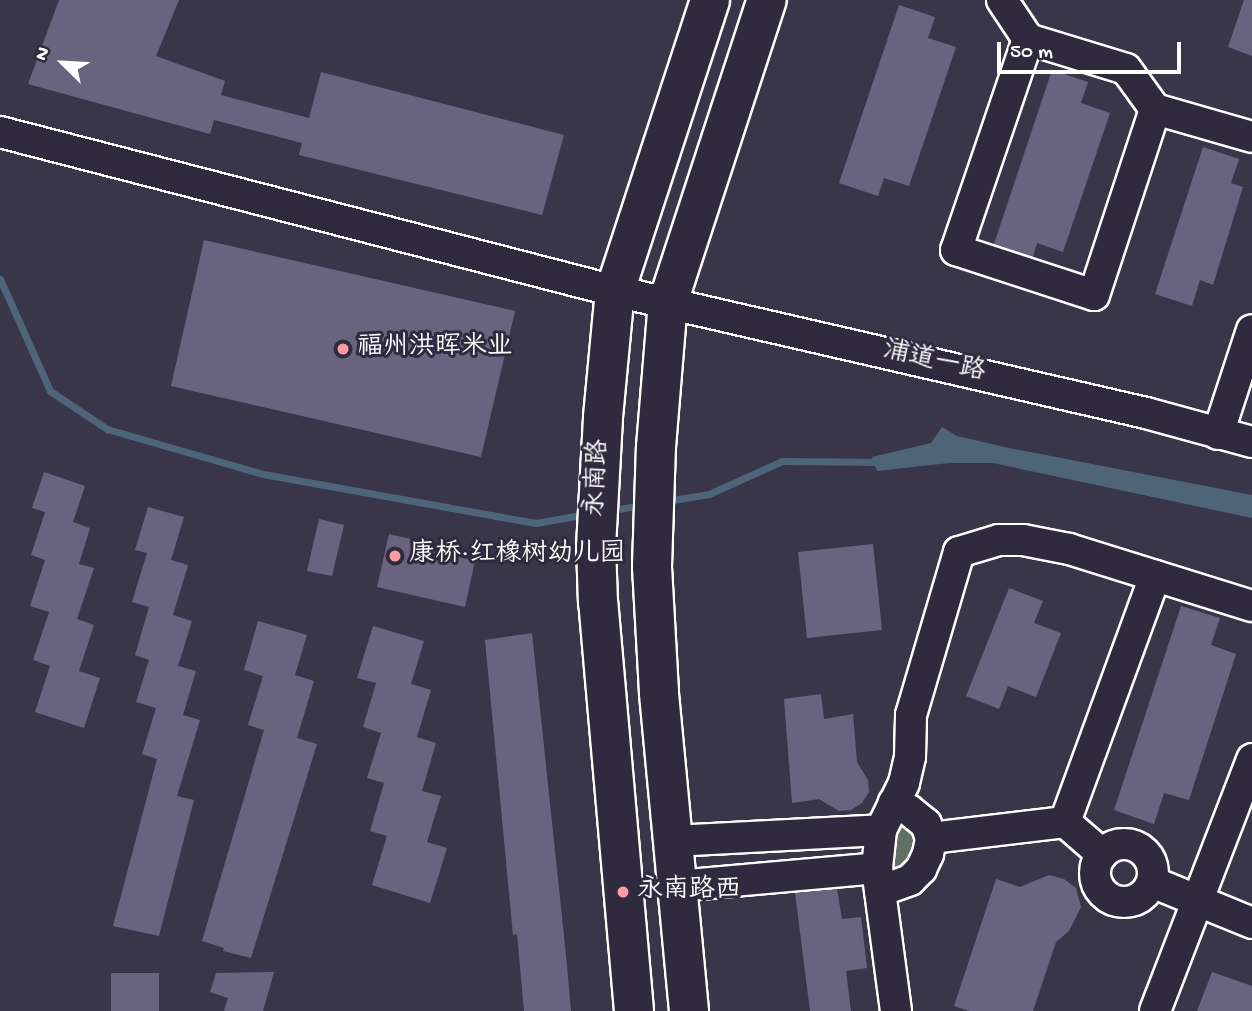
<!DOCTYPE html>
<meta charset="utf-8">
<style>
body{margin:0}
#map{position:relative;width:1252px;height:1011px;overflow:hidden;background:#3a364a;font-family:"Gochi Hand","LXGW WenKai TC",sans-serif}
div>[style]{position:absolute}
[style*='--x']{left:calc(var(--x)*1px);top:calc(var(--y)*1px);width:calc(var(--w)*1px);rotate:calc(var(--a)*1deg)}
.green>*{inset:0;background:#626f63}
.water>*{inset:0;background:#4e6578}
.stream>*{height:7px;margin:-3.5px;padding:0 3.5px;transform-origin:3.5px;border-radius:3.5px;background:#4e6578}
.building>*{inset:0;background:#68647f}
.roads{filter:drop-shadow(2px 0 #fff) drop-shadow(-2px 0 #fff) drop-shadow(0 2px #fff) drop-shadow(0 -2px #fff)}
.minor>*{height:30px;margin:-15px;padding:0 15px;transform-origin:15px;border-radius:15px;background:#2f2a3d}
.minor>.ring{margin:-15px;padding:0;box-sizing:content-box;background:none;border:30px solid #2f2a3d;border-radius:50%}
.major>*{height:38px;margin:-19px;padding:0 19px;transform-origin:19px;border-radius:19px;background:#2f2a3d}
.dots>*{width:19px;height:19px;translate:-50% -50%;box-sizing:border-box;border:4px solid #2f2a3d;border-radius:50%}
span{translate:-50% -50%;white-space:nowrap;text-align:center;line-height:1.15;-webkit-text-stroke:6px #2f2a3d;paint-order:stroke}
.poi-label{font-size:26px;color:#fff}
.left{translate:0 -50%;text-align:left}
.street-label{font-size:26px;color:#fff}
.north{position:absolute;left:28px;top:28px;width:70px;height:70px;-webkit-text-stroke:5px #2f2a3d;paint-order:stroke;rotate:294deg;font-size:19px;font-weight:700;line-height:28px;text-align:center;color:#fff}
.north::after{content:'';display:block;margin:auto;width:24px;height:32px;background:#fff;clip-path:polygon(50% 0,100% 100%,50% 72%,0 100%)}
.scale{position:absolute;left:997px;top:42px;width:184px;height:32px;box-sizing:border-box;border:4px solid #fff;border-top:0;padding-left:9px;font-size:21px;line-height:24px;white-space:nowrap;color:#fff;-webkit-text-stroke:5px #2f2a3d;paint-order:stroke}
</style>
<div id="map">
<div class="green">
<div style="clip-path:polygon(903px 814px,915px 823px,922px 851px,891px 877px,893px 834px)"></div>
</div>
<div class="water">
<div style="clip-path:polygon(942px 427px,957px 436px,1009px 448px,1252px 495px,1252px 518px,993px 463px,949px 463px,877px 471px,872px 457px,931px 443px)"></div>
</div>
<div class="stream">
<div style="--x:0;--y:279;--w:123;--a:65.9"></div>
<div style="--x:50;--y:391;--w:69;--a:33.7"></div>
<div style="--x:107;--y:429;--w:162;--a:16.1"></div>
<div style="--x:263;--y:474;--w:277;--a:10.2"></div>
<div style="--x:536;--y:523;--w:51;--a:-10.2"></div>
<div style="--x:667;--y:501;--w:43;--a:-9.5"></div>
<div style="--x:709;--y:494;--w:80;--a:-24.3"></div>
<div style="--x:782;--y:461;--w:100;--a:0.6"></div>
<div style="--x:608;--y:511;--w:35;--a:-10"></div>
</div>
<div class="building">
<div style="clip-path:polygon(59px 0,179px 0,156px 56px,225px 81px,221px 95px,309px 118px,321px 72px,564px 135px,542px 215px,299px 155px,302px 143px,214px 120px,210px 134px,28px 84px)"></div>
<div style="clip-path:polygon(1244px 0,1252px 0,1252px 56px,1228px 47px)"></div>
<div style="clip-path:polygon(899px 5px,935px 17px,928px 38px,956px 47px,909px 186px,884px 178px,878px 196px,839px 183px)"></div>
<div style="clip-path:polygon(1052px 70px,1088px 82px,1081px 103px,1110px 113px,1063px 252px,1037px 243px,1033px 257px,994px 244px)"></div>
<div style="clip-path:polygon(1203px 147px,1239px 159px,1231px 183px,1243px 187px,1213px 285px,1200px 280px,1192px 306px,1155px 294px)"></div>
<div style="clip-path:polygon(204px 240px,515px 311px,481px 457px,171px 386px)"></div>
<div style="clip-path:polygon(44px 472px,85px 486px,73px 522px,90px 528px,79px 564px,94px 568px,77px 619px,94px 625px,79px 671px,100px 678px,84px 728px,35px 712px,50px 666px,33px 660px,49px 612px,30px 606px,45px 560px,31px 555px,45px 512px,32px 508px)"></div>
<div style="clip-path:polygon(148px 507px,184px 517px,171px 560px,188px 565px,173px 615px,192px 621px,178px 666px,196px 671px,183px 715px,200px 720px,177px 796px,194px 800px,159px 936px,113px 926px,157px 759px,142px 754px,156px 708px,136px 702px,149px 660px,135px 655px,149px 607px,132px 602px,147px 553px,135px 550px)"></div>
<div style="clip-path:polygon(319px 519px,344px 525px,332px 576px,307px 571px)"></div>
<div style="clip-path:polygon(389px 534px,419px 541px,417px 547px,475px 561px,465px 607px,377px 587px)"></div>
<div style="clip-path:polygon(873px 544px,882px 630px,807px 638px,798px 552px)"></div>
<div style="clip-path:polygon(1009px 588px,1043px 601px,1034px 623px,1061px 633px,1036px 697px,1008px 686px,999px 709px,966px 696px)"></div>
<div style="clip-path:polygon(1181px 606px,1220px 618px,1211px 645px,1236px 654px,1189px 800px,1164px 793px,1154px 824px,1114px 810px)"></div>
<div style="clip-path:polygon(258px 621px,307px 635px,295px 675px,314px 681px,297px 738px,317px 744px,251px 958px,223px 951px,224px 948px,202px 941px,264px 730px,248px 725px,263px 676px,244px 670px)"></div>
<div style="clip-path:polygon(373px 626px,424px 641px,411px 684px,431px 690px,417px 737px,436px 743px,422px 791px,441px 796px,427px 842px,447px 848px,430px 903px,372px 885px,387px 836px,370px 831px,384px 783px,367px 778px,381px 733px,363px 727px,376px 683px,357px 678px)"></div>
<div style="clip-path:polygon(532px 633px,566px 955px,571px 1011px,524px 1011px,517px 934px,513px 935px,485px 640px)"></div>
<div style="clip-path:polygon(821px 694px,824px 719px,853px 714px,857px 762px,868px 780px,869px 792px,862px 803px,851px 810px,839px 811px,819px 799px,792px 803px,784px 699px)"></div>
<div style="clip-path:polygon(1049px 875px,1064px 879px,1076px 888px,1081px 907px,1069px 931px,1056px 942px,1033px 1011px,969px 1011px,954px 1006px,996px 879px,1020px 887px)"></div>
<div style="clip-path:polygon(837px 889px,842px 919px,861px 917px,867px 968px,846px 971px,851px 1011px,810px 1011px,795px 893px)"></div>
<div style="clip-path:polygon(274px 972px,263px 1011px,224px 1011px,228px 998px,210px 992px,216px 973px)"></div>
<div style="clip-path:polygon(1212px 972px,1252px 986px,1252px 1011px,1197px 1011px)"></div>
<div style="clip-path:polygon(111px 973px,159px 973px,159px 1011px,111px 1011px)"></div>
</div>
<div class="roads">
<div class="minor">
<div style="--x:1002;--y:0;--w:47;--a:56.3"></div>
<div style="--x:1028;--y:39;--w:102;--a:17"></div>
<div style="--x:1126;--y:69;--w:49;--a:54.1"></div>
<div style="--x:1155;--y:109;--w:101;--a:16.1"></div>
<div style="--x:1028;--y:39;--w:223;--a:108.8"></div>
<div style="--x:956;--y:250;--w:145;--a:18.1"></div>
<div style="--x:1094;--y:295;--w:196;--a:-71.8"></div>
<div style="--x:0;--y:132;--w:635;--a:14.5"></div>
<div style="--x:615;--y:291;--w:545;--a:12.94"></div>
<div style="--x:1146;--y:413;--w:110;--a:15.3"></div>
<div style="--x:1218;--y:434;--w:109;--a:-71.9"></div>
<div style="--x:1065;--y:822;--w:262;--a:-69.9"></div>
<div style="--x:931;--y:838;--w:135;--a:-6.8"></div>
<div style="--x:1065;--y:822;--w:49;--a:40.9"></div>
<div style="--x:673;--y:841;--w:208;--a:-3"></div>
<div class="ring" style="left:1095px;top:844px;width:28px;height:28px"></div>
<div style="--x:1152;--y:882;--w:108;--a:22.3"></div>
<div style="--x:677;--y:886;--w:201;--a:-5.1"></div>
<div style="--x:880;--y:891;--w:32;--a:-20"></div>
<div style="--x:910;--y:880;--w:16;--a:-45"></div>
<div style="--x:921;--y:869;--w:17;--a:-65"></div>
<div style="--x:928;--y:854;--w:16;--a:-79"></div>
<div style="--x:931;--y:838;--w:15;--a:-110"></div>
<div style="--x:926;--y:824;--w:22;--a:-141"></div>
<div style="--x:909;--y:810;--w:17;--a:-155"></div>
<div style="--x:896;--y:1011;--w:144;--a:-97.6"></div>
<div style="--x:877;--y:868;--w:38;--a:-84"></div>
<div style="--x:881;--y:830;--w:52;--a:-63.9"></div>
<div style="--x:904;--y:783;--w:27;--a:-77"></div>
<div style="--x:910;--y:757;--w:42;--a:-88.6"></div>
<div style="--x:911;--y:715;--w:170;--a:-73.6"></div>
<div style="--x:959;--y:552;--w:42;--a:-16.7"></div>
<div style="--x:999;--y:540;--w:24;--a:0"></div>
<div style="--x:1023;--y:540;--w:47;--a:11.1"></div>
<div style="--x:1069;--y:549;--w:192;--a:17.3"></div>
<div style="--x:1155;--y:1011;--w:270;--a:-68.9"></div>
</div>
<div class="major">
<div style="--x:634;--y:1011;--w:410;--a:-95"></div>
<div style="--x:598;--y:603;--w:56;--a:-92"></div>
<div style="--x:596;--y:547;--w:130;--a:-86.9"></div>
<div style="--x:603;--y:417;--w:127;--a:-84.6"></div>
<div style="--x:615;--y:291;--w:306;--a:-71.9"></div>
<div style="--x:689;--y:1011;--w:320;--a:-95.4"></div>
<div style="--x:659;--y:692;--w:126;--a:-93.2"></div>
<div style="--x:652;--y:566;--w:119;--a:-88.1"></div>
<div style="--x:656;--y:447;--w:145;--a:-85.3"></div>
<div style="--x:668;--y:302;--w:318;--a:-71.9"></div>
</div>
</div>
<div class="dots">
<div style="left:343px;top:349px;background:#ff9aa2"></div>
<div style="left:395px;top:556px;background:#ff9aa2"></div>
<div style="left:623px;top:892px;background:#ff9aa2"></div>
</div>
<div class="poi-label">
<span class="left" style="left:357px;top:349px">福州洪晖米业</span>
<span class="left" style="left:409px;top:556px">康桥·红橡树幼儿园</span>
<span class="left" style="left:637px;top:892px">永南路西</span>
</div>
<div class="street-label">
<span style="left:934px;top:363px;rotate:13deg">浦道一路</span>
<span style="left:599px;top:478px;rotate:-87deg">永南路</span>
</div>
<div class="north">N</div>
<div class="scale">50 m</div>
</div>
